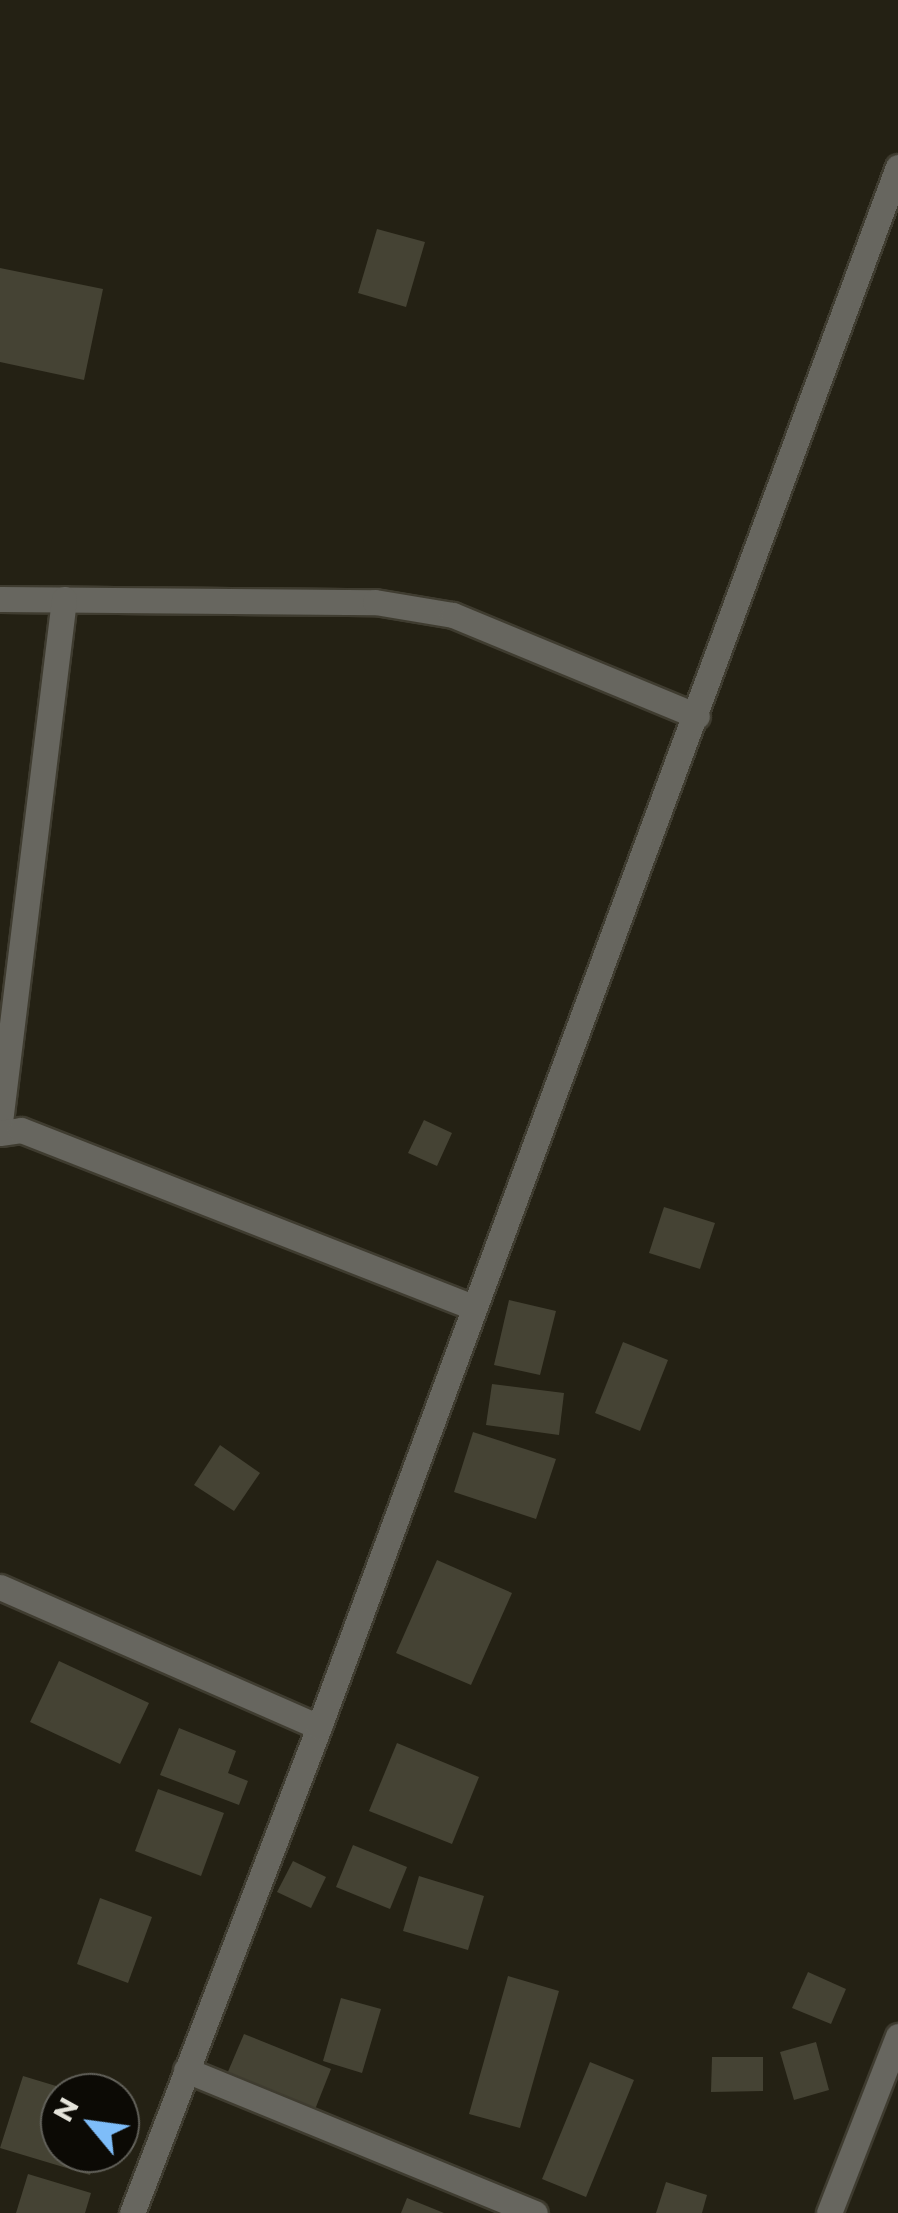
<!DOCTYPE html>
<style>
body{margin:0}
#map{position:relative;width:898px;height:2213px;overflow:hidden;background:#242114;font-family:Montserrat,sans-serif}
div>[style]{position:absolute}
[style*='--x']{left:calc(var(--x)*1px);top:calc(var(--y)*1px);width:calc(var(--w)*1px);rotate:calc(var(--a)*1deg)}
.building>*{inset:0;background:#454334}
.roads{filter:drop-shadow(2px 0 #3f3c30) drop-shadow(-2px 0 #3f3c30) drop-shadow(0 2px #3f3c30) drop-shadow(0 -2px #3f3c30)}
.minor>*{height:25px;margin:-12.5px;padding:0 12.5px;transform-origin:12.5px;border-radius:12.5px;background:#67665f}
.tertiary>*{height:25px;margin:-12.5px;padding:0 12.5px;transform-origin:12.5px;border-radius:12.5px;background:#67665f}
span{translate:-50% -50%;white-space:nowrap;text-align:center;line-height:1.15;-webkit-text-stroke:10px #0c0a05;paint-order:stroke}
.north{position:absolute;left:40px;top:2073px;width:100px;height:100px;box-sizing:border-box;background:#0c0a05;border:2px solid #62615a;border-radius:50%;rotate:299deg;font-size:28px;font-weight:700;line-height:40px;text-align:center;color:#e4e3da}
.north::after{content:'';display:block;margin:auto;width:35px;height:45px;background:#7ebdf9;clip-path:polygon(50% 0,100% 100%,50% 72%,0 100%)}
</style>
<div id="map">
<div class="building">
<div style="clip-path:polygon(377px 229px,425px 242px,406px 307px,358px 293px)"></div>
<div style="clip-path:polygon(0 268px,103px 289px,84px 380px,0 362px)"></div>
<div style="clip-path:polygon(424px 1120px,452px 1133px,437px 1166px,408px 1153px)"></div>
<div style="clip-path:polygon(664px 1207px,715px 1223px,700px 1269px,649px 1253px)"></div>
<div style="clip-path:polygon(509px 1300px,556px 1311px,540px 1375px,494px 1365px)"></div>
<div style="clip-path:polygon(623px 1342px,668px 1360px,640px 1431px,595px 1413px)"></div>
<div style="clip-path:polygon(492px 1384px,564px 1393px,559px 1435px,486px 1425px)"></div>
<div style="clip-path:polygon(473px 1432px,556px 1459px,536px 1519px,454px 1492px)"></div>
<div style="clip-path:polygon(220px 1445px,260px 1473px,234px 1511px,194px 1485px)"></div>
<div style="clip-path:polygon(437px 1560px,512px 1593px,471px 1685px,396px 1653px)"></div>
<div style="clip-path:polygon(59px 1661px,149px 1703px,120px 1764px,30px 1722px)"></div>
<div style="clip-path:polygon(179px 1728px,236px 1751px,228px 1773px,248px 1781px,239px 1805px,160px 1775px)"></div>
<div style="clip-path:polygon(397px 1743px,479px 1777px,452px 1844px,369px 1811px)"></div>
<div style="clip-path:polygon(158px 1789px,224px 1813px,201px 1876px,135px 1851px)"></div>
<div style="clip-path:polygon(353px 1845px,407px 1867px,390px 1909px,336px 1887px)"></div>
<div style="clip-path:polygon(293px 1861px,326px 1877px,311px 1908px,277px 1892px)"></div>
<div style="clip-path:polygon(419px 1876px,484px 1896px,468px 1950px,403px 1931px)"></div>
<div style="clip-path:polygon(100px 1898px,152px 1917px,128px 1983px,77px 1964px)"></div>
<div style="clip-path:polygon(808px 1972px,846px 1989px,831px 2024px,792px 2008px)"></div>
<div style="clip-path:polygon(508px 1976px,559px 1991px,520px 2128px,469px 2114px)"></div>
<div style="clip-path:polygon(341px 1998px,381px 2009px,362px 2073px,323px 2061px)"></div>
<div style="clip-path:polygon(244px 2034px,331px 2069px,312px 2117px,224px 2081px)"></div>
<div style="clip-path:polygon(816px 2042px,829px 2090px,794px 2100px,780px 2052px)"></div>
<div style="clip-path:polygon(712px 2057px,763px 2057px,763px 2091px,711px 2092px)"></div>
<div style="clip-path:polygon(590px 2062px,634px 2080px,586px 2197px,542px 2179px)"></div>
<div style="clip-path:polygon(23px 2076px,76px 2092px,60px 2093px,60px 2153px,96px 2153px,90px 2175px,0 2148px)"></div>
<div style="clip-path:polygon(28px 2174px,91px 2193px,85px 2213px,16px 2213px)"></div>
<div style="clip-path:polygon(666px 2182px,707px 2195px,702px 2213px,656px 2213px)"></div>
<div style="clip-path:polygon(407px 2198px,444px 2213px,401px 2213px)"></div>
</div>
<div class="roads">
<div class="minor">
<div style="--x:0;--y:599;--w:375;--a:0.5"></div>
<div style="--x:375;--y:602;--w:79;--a:9.5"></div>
<div style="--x:453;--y:615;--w:264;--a:22.5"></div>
<div style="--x:0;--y:1122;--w:527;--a:-83.02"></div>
<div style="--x:0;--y:1133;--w:21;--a:-8"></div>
<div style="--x:21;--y:1130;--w:484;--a:21.4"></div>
<div style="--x:186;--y:2070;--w:377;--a:22.3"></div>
<div style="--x:829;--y:2213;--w:190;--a:-68.7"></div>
</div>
<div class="tertiary">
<div style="--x:0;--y:1587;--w:348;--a:23.7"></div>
<div style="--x:132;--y:2213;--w:521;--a:-68.95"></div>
<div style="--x:319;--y:1727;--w:1664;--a:-69.64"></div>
</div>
</div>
<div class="north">N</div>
</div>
